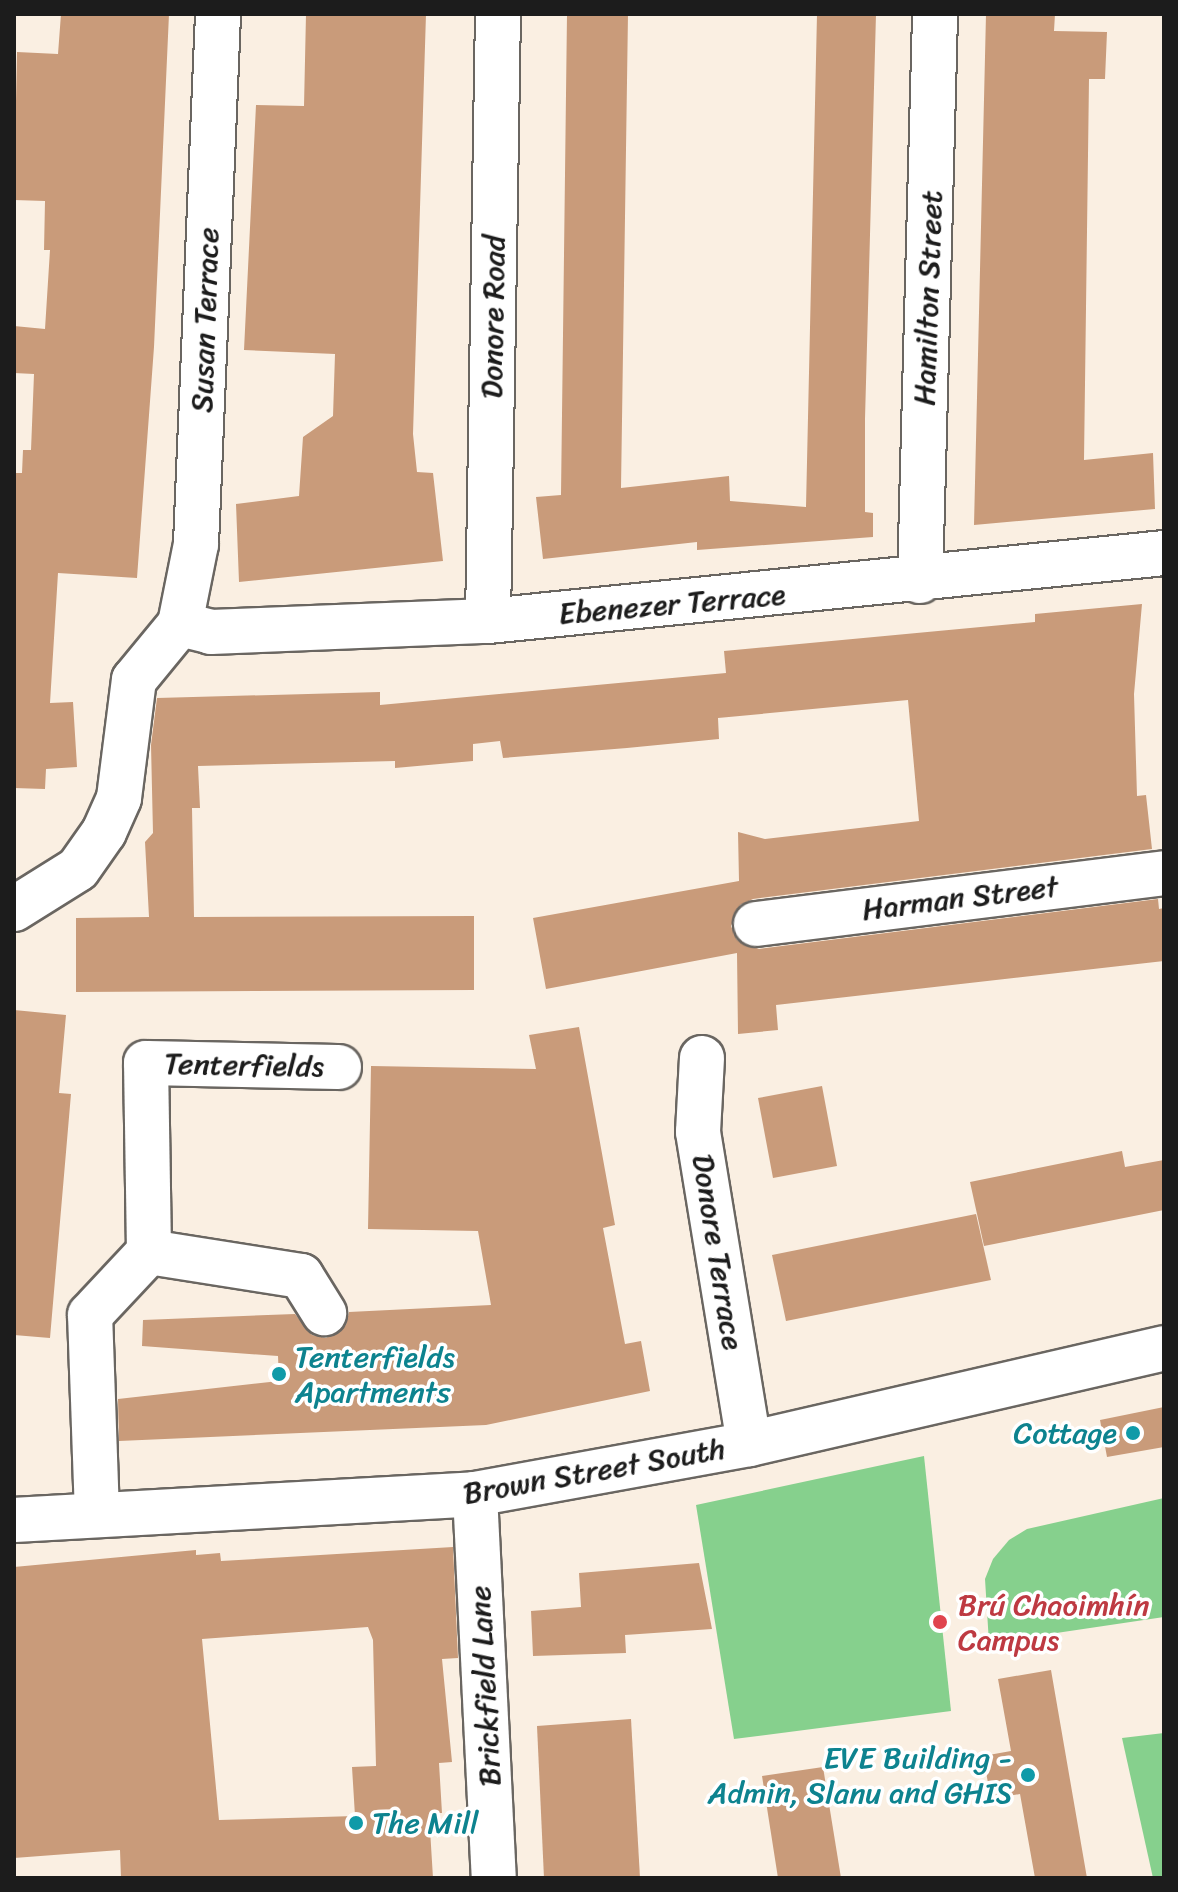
<!DOCTYPE html>
<meta charset="utf-8">
<style>
body{margin:0}
#map{position:relative;width:1178px;height:1892px;overflow:hidden;background:#faefe2;font-family:Sriracha,sans-serif}
div>[style]{position:absolute}
[style*='--x']{left:calc(var(--x)*1px);top:calc(var(--y)*1px);width:calc(var(--w)*1px);rotate:calc(var(--a)*1deg)}
.green>*{inset:0;background:#86d08d}
.building>*{inset:0;background:#c99b7a}
.roads{filter:drop-shadow(2px 0 #6a6661) drop-shadow(-2px 0 #6a6661) drop-shadow(0 2px #6a6661) drop-shadow(0 -2px #6a6661)}
.minor>*{height:44px;margin:-22px;padding:0 22px;transform-origin:22px;border-radius:22px;background:#fff}
.dots>*{width:22px;height:22px;translate:-50% -50%;box-sizing:border-box;border:4px solid #fff;border-radius:50%}
span{translate:-50% -50%;white-space:nowrap;text-align:center;line-height:1.15;-webkit-text-stroke:7px #fff;paint-order:stroke}
.street-label{font-size:30px;color:#1c1c1c}
.culture-label{font-size:30px;color:#0d838f}
.left{translate:0 -50%;text-align:left}
.right{translate:-100% -50%;text-align:right}
.health-label{font-size:30px;color:#be3a42}
.frame{position:absolute;inset:0;border:16px solid #1c1c1c;pointer-events:none}
</style>
<div id="map">
<div class="green">
<div style="clip-path:polygon(924px 1456px,951px 1711px,734px 1739px,696px 1505px)"></div>
<div style="clip-path:polygon(1164px 1498px,1164px 1617px,989px 1643px,985px 1579px,993px 1559px,1009px 1540px,1027px 1529px)"></div>
<div style="clip-path:polygon(1164px 1733px,1164px 1878px,1153px 1878px,1122px 1738px)"></div>
</div>
<div class="building">
<div style="clip-path:polygon(61px 14px,169px 14px,154px 347px,137px 578px,58px 573px,50px 703px,73px 702px,77px 767px,46px 769px,45px 789px,14px 788px,14px 473px,22px 473px,23px 450px,31px 450px,34px 374px,14px 373px,14px 326px,45px 329px,50px 250px,44px 250px,45px 201px,14px 200px,17px 52px,58px 54px)"></div>
<div style="clip-path:polygon(306px 14px,426px 14px,413px 434px,417px 472px,433px 473px,443px 561px,239px 582px,236px 504px,299px 496px,303px 437px,333px 416px,335px 354px,244px 350px,256px 105px,304px 106px)"></div>
<div style="clip-path:polygon(567px 14px,628px 14px,621px 488px,729px 476px,730px 501px,806px 507px,817px 14px,876px 14px,865px 419px,865px 512px,873px 513px,873px 537px,697px 550px,697px 542px,543px 559px,536px 497px,561px 495px)"></div>
<div style="clip-path:polygon(986px 14px,1055px 14px,1054px 31px,1107px 32px,1105px 79px,1089px 79px,1084px 460px,1153px 453px,1155px 509px,974px 525px)"></div>
<div style="clip-path:polygon(1142px 604px,1134px 694px,1137px 796px,1146px 795px,1152px 849px,753px 899px,740px 905px,731px 926px,737px 940px,759px 949px,1158px 899px,1159px 909px,1164px 908px,1164px 961px,776px 1005px,778px 1030px,738px 1034px,737px 953px,546px 989px,533px 918px,739px 881px,738px 832px,765px 839px,919px 821px,908px 700px,718px 718px,719px 739px,627px 748px,503px 758px,500px 741px,473px 744px,473px 761px,395px 768px,395px 761px,198px 766px,200px 808px,192px 808px,194px 917px,474px 916px,474px 990px,76px 992px,76px 918px,149px 917px,145px 842px,153px 833px,151px 745px,157px 698px,380px 692px,380px 705px,726px 673px,724px 651px,1035px 622px,1035px 614px)"></div>
<div style="clip-path:polygon(14px 1010px,66px 1015px,59px 1093px,71px 1094px,50px 1338px,14px 1335px)"></div>
<div style="clip-path:polygon(579px 1027px,615px 1225px,603px 1228px,625px 1344px,641px 1341px,650px 1391px,486px 1425px,119px 1441px,118px 1399px,279px 1381px,278px 1356px,142px 1346px,143px 1320px,295px 1314px,312px 1335px,326px 1338px,346px 1325px,349px 1312px,491px 1305px,478px 1231px,368px 1229px,371px 1066px,536px 1069px,529px 1035px)"></div>
<div style="clip-path:polygon(822px 1086px,837px 1166px,773px 1178px,758px 1098px)"></div>
<div style="clip-path:polygon(1122px 1151px,1125px 1167px,1164px 1160px,1164px 1210px,984px 1246px,970px 1182px)"></div>
<div style="clip-path:polygon(976px 1214px,991px 1280px,786px 1321px,772px 1255px)"></div>
<div style="clip-path:polygon(1164px 1407px,1164px 1447px,1107px 1457px,1100px 1420px)"></div>
<div style="clip-path:polygon(evenodd,453px 1547px,458px 1658px,442px 1659px,452px 1762px,439px 1763px,442px 1813px,429px 1813px,433px 1878px,121px 1878px,120px 1850px,14px 1858px,14px 1567px,196px 1550px,196px 1555px,220px 1553px,221px 1561px,453px 1547px,368px 1627px,373px 1640px,376px 1766px,352px 1767px,355px 1816px,219px 1820px,202px 1639px,368px 1627px)"></div>
<div style="clip-path:polygon(699px 1563px,712px 1629px,625px 1635px,626px 1653px,533px 1656px,531px 1611px,581px 1607px,579px 1573px)"></div>
<div style="clip-path:polygon(1051px 1670px,1087px 1878px,1035px 1878px,1020px 1794px,991px 1799px,983px 1756px,1011px 1751px,998px 1679px)"></div>
<div style="clip-path:polygon(631px 1719px,640px 1878px,544px 1878px,537px 1726px)"></div>
<div style="clip-path:polygon(823px 1767px,841px 1878px,778px 1878px,762px 1776px)"></div>
</div>
<div class="roads">
<div class="minor">
<div style="--x:920;--y:581;--w:567;--a:-88.48"></div>
<div style="--x:488;--y:621;--w:607;--a:-89.06"></div>
<div style="--x:180;--y:624;--w:32;--a:14"></div>
<div style="--x:211;--y:632;--w:277;--a:-2.3"></div>
<div style="--x:488;--y:621;--w:679;--a:-5.74"></div>
<div style="--x:14;--y:909;--w:75;--a:-32"></div>
<div style="--x:78;--y:869;--w:45;--a:-54.9"></div>
<div style="--x:104;--y:832;--w:37;--a:-66"></div>
<div style="--x:119;--y:798;--w:119;--a:-82.8"></div>
<div style="--x:134;--y:680;--w:72;--a:-50.6"></div>
<div style="--x:180;--y:624;--w:82;--a:-78.7"></div>
<div style="--x:196;--y:544;--w:530;--a:-87.62"></div>
<div style="--x:756;--y:924;--w:411;--a:-7.1"></div>
<div style="--x:702;--y:1058;--w:74;--a:93.1"></div>
<div style="--x:698;--y:1132;--w:316;--a:80.7"></div>
<div style="--x:149;--y:1252;--w:154;--a:9"></div>
<div style="--x:301;--y:1276;--w:44;--a:58.1"></div>
<div style="--x:475;--y:1494;--w:384;--a:87.2"></div>
<div style="--x:97;--y:1514;--w:199;--a:-92"></div>
<div style="--x:90;--y:1315;--w:86;--a:-46.9"></div>
<div style="--x:149;--y:1252;--w:189;--a:-90.9"></div>
<div style="--x:146;--y:1063;--w:193;--a:1.2"></div>
<div style="--x:14;--y:1520;--w:462;--a:-3.2"></div>
<div style="--x:475;--y:1494;--w:279;--a:-10.3"></div>
<div style="--x:749;--y:1444;--w:426;--a:-13"></div>
</div>
</div>
<div class="dots">
<div style="left:279px;top:1374px;background:#0f9aa8"></div>
<div style="left:1133px;top:1433px;background:#0f9aa8"></div>
<div style="left:940px;top:1622px;background:#e0444e"></div>
<div style="left:1028px;top:1775px;background:#0f9aa8"></div>
<div style="left:356px;top:1823px;background:#0f9aa8"></div>
</div>
<div class="street-label">
<span style="left:928px;top:298px;rotate:-88deg">Hamilton Street</span>
<span style="left:493px;top:317px;rotate:-89deg">Donore Road</span>
<span style="left:205px;top:320px;rotate:-88deg">Susan Terrace</span>
<span style="left:672px;top:604px;rotate:-5deg">Ebenezer Terrace</span>
<span style="left:960px;top:898px;rotate:-7deg">Harman Street</span>
<span style="left:244px;top:1065px;rotate:1deg">Tenterfields</span>
<span style="left:718px;top:1252px;rotate:81deg">Donore Terrace</span>
<span style="left:594px;top:1471px;rotate:-10deg">Brown Street South</span>
<span style="left:485px;top:1686px;rotate:-93deg">Brickfield Lane</span>
</div>
<div class="culture-label">
<span class="left" style="left:295px;top:1374px">Tenterfields<br>Apartments</span>
<span class="right" style="left:1117px;top:1433px">Cottage</span>
<span class="right" style="left:1012px;top:1775px">EVE Building -<br>Admin, Slanu and GHIS</span>
<span class="left" style="left:372px;top:1823px">The Mill</span>
</div>
<div class="health-label">
<span class="left" style="left:958px;top:1622px">Brú Chaoimhín<br>Campus</span>
</div>
<div class="frame"></div>
</div>
